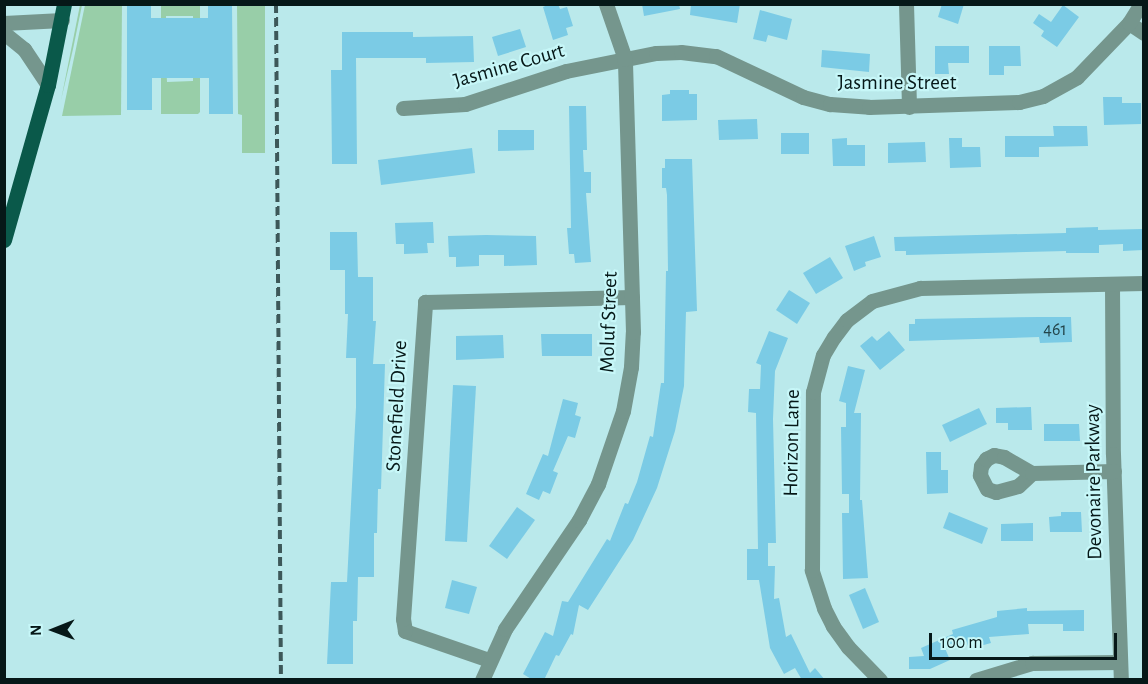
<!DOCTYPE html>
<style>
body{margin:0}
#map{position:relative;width:1148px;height:684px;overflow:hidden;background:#bae9eb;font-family:"Alegreya Sans",sans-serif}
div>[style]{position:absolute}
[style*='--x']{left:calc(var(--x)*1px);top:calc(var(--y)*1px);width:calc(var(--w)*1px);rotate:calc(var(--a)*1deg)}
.green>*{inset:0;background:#98cea8}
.building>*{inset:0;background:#7bcbe5}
.minor>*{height:15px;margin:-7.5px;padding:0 7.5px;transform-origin:7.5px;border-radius:7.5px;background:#75968d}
.major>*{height:15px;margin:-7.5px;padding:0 7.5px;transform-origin:7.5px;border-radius:7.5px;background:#0a594a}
.rail>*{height:4px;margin-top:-2px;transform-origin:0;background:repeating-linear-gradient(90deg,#3d5859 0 9px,transparent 0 13.5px)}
span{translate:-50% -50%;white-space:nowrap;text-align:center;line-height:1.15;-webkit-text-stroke:4.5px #c7f7f8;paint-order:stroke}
.number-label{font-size:18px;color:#23454b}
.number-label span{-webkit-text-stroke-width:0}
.street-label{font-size:21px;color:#061818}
.frame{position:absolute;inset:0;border:6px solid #061818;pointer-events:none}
.north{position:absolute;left:24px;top:600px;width:60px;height:60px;-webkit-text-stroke:4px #c7f7f8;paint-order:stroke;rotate:269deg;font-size:16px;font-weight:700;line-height:24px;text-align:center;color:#061818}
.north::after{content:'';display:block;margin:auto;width:21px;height:27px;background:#061818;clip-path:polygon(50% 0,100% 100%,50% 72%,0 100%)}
.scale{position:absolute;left:929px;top:633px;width:188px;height:27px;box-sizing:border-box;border:3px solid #061818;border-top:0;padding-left:8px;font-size:18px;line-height:21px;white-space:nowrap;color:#061818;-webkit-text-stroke:4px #c7f7f8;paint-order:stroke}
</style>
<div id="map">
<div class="green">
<div style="clip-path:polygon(80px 5px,82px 5px,73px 49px,61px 100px)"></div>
<div style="clip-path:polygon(85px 5px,122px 5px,121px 115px,62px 116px)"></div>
<div style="clip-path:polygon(161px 5px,200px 5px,200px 33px,193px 33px,193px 16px,166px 16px,166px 33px,161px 33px)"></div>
<div style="clip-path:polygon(237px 5px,265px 5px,265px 153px,242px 153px,242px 115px,238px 114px)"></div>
<div style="clip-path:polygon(166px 61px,167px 82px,193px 81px,193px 61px,200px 61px,200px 112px,198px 114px,161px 114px,161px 62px)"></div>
</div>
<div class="building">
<div style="clip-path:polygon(127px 4px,151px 4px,151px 18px,208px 18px,208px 4px,232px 4px,233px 114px,209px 114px,209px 78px,152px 78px,152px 110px,127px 110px)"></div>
<div style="clip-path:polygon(550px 4px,558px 4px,560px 9px,567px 7px,573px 26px,566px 28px,568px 35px,553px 40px,543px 7px)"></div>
<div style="clip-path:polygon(642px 4px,679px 4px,680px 9px,644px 16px)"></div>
<div style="clip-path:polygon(691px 4px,740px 4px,737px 23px,690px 15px)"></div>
<div style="clip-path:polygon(942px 4px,964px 4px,958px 24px,938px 17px)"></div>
<div style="clip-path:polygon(1063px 5px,1079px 17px,1057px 47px,1041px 36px,1044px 31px,1033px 23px,1039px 14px,1051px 22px)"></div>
<div style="clip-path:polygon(760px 10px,792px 19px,787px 40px,768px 35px,766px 42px,753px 39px)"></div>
<div style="clip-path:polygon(520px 29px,526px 47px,498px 56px,492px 37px)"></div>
<div style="clip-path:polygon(342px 32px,413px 32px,413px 37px,473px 36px,474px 62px,426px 63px,426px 58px,356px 58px,357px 164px,332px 164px,331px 70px,342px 70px)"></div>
<div style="clip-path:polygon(935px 46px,969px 46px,969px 63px,948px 63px,949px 74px,935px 74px)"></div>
<div style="clip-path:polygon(989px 46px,1020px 46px,1021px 66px,1004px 66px,1004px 75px,989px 75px)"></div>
<div style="clip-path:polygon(822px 50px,870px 54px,869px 72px,821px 67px)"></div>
<div style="clip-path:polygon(670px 90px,689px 90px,689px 94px,697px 94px,697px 120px,662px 121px,662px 95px,670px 94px)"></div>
<div style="clip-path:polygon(1103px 97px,1122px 97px,1122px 103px,1141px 103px,1141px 124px,1104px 125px)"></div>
<div style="clip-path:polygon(569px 106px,586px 106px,587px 150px,583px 150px,584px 172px,591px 172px,591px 193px,586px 193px,591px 262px,575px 263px,574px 254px,569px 254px,567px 228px,571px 228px)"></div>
<div style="clip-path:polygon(757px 119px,758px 139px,719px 140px,718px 120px)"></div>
<div style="clip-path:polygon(1053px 126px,1087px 126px,1088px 146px,1039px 147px,1039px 157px,1005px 157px,1005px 136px,1054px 136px)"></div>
<div style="clip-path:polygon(498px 130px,534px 130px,534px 150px,498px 151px)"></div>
<div style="clip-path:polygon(781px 133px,809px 133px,809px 154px,781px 154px)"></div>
<div style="clip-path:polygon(847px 138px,847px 145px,865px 145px,865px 166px,833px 166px,832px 139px)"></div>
<div style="clip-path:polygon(949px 138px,962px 138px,962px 147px,980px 147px,981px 167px,950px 168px)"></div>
<div style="clip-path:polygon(925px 142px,926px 162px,888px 163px,888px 143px)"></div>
<div style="clip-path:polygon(472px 148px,475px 173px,381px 185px,378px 160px)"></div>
<div style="clip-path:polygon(665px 159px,692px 159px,697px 311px,686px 312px,684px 386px,675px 431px,657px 488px,633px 540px,588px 610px,579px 605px,573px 635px,571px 634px,559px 656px,556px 655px,544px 680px,533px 680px,523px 674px,545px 632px,553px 636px,562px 601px,568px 602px,607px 539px,610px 541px,625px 503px,628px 504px,637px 482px,650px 436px,653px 437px,661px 383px,664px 383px,666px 271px,668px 271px,667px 195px,666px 188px,662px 188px,662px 168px,665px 168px)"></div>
<div style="clip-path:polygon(433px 222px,434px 243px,427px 243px,428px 253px,404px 254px,404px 244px,396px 244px,395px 223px)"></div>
<div style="clip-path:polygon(1098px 227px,1098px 230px,1143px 229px,1143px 250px,1123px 251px,1123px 244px,1099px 245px,1099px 253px,1066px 253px,1066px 251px,906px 255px,906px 251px,895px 251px,894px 237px,1066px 233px,1066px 228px)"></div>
<div style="clip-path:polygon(330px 232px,357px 232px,358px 277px,373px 277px,373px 321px,376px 321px,373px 364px,385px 364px,381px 489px,378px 489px,377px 533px,374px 533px,374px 577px,358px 577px,357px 621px,353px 621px,353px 664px,327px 664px,331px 582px,347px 582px,356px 407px,356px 358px,346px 358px,348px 314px,345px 314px,345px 270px,330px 270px)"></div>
<div style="clip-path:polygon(486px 235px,536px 236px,537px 265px,504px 266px,504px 255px,479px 255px,479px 266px,456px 267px,456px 257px,449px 257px,448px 236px)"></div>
<div style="clip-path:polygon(874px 236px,881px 257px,865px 262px,866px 266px,854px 271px,845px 246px)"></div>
<div style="clip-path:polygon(830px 257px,843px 278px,816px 294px,803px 273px)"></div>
<div style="clip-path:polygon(789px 290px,810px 303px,797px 324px,776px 310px)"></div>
<div style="clip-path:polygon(1039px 317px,1071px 317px,1072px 342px,1040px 343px,1039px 337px,909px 341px,909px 324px,915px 324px,915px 319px)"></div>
<div style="clip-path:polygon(769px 331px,788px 338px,775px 371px,773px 419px,776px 543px,768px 543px,768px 566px,775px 566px,774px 599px,779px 598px,786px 637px,791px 634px,810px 673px,815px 668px,825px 680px,802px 680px,795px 668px,784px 674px,770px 648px,759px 580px,747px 580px,747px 549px,758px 549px,756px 413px,748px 412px,749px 389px,760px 389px,761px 365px,756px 363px)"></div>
<div style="clip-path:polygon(889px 331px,905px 350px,880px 370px,860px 346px,872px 336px,877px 341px)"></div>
<div style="clip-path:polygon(541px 334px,592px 334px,592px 356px,542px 356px)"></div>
<div style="clip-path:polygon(503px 335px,504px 358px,456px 360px,456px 336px)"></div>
<div style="clip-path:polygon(848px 366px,865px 370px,854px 413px,861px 413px,860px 500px,862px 500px,868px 578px,843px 579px,842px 513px,849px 513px,849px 494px,842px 494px,841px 427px,846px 427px,846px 403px,839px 401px)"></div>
<div style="clip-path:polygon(453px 385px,476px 386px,467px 542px,445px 541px)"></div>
<div style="clip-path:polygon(563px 399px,578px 403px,575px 415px,581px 417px,575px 438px,568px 436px,553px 471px,558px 473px,550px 494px,543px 491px,539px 500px,526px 494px,543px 454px,548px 456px)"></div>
<div style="clip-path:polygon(1031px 407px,1032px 430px,1008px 430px,1008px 423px,996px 423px,996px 408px)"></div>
<div style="clip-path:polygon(979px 408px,987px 424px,950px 442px,942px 425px)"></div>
<div style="clip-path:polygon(1044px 424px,1079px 424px,1080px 441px,1044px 441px)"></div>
<div style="clip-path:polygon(926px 452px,941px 452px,941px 470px,948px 470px,948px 493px,927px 494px)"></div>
<div style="clip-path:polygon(517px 507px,535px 520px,507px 559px,489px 546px)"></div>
<div style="clip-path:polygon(949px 512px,988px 528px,982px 544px,943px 528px)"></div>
<div style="clip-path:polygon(1061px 512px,1081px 512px,1082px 532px,1050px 532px,1049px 517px,1061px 516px)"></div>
<div style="clip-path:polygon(1033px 523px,1033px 541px,1001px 541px,1001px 524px)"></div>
<div style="clip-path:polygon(452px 580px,477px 587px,469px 614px,445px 608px)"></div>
<div style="clip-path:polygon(865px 588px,879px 622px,863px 629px,849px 595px)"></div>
<div style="clip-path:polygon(1027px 608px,1027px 611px,1084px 610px,1084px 631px,1063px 631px,1063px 624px,1028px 624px,1029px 634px,989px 637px,991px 643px,969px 649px,966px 640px,944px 646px,950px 660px,930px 669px,909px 669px,909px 657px,924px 656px,921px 648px,953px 634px,952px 630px,997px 617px,997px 611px)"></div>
</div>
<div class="minor">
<div style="--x:906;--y:4;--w:103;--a:88.3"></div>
<div style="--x:4;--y:23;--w:58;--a:-3"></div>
<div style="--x:1129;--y:23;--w:18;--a:34"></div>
<div style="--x:4;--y:33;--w:26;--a:39"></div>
<div style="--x:24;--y:49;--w:43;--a:56.3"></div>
<div style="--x:403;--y:108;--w:62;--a:-3.7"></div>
<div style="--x:465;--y:104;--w:106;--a:-18.1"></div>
<div style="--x:566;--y:71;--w:92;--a:-11.3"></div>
<div style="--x:656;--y:53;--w:25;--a:-2"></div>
<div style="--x:681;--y:52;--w:35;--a:7"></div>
<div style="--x:716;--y:56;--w:96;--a:25.2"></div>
<div style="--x:803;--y:97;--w:28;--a:15"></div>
<div style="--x:830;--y:104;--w:39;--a:4"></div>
<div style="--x:869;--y:107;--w:150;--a:-1.9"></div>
<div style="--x:1019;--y:102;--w:25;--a:-14"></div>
<div style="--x:1043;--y:96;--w:39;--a:-29"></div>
<div style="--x:1077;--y:77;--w:75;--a:-46.1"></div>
<div style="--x:1129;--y:23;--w:22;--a:-58"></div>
<div style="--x:1112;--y:284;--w:170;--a:89.7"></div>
<div style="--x:1113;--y:454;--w:226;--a:88"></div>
<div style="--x:1032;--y:473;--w:19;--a:137"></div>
<div style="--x:1018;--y:486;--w:23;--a:165"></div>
<div style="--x:996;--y:492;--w:9;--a:-162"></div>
<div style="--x:987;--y:489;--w:16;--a:-117"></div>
<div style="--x:980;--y:475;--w:9;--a:-84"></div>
<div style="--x:981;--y:466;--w:9;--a:-54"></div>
<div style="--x:986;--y:459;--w:9;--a:-27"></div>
<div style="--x:994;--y:455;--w:10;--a:11"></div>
<div style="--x:1004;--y:457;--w:32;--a:30"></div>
<div style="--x:1032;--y:473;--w:82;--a:-1.4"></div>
<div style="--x:489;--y:660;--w:89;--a:-161"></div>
<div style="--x:405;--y:631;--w:12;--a:-99"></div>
<div style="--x:403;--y:619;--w:318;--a:-86"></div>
<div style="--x:425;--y:302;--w:207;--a:-1.4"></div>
<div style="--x:482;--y:680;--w:56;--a:-65.7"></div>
<div style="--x:505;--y:629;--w:132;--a:-55.8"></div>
<div style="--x:579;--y:520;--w:41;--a:-62.2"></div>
<div style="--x:598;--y:484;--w:77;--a:-71.1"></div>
<div style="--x:623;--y:411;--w:45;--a:-79.7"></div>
<div style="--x:631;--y:367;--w:35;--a:-87"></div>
<div style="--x:633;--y:332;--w:273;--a:-91.7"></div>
<div style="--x:625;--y:59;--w:58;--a:-109.1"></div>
<div style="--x:880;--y:680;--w:46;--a:-134.1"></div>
<div style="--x:848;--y:647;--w:26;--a:-126"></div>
<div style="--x:833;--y:626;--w:20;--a:-117"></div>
<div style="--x:824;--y:608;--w:40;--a:-108"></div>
<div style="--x:812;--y:570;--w:178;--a:-89.7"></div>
<div style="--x:813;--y:392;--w:38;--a:-75"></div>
<div style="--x:823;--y:355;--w:21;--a:-59"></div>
<div style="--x:834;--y:337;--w:21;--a:-53"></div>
<div style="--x:847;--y:320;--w:31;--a:-37"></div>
<div style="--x:872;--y:301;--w:50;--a:-15.2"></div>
<div style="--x:920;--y:288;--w:224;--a:-1.3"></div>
<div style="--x:976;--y:680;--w:59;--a:-16.9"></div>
<div style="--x:1032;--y:663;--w:88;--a:-0.7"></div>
</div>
<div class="major">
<div style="--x:4;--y:240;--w:161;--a:-74.2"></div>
<div style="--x:48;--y:85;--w:83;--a:-78.8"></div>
</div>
<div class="rail">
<div style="--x:276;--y:4;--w:676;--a:89.58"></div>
</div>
<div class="number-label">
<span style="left:1055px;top:330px">461</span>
</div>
<div class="street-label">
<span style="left:509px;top:66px;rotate:-16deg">Jasmine Court</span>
<span style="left:897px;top:83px">Jasmine Street</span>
<span style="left:609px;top:322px;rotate:-88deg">Moluf Street</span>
<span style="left:397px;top:406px;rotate:-87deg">Stonefield Drive</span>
<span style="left:792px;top:443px;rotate:-89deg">Horizon Lane</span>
<span style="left:1094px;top:482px;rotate:-91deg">Devonaire Parkway</span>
</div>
<div class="frame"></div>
<div class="north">N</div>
<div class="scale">100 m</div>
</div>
